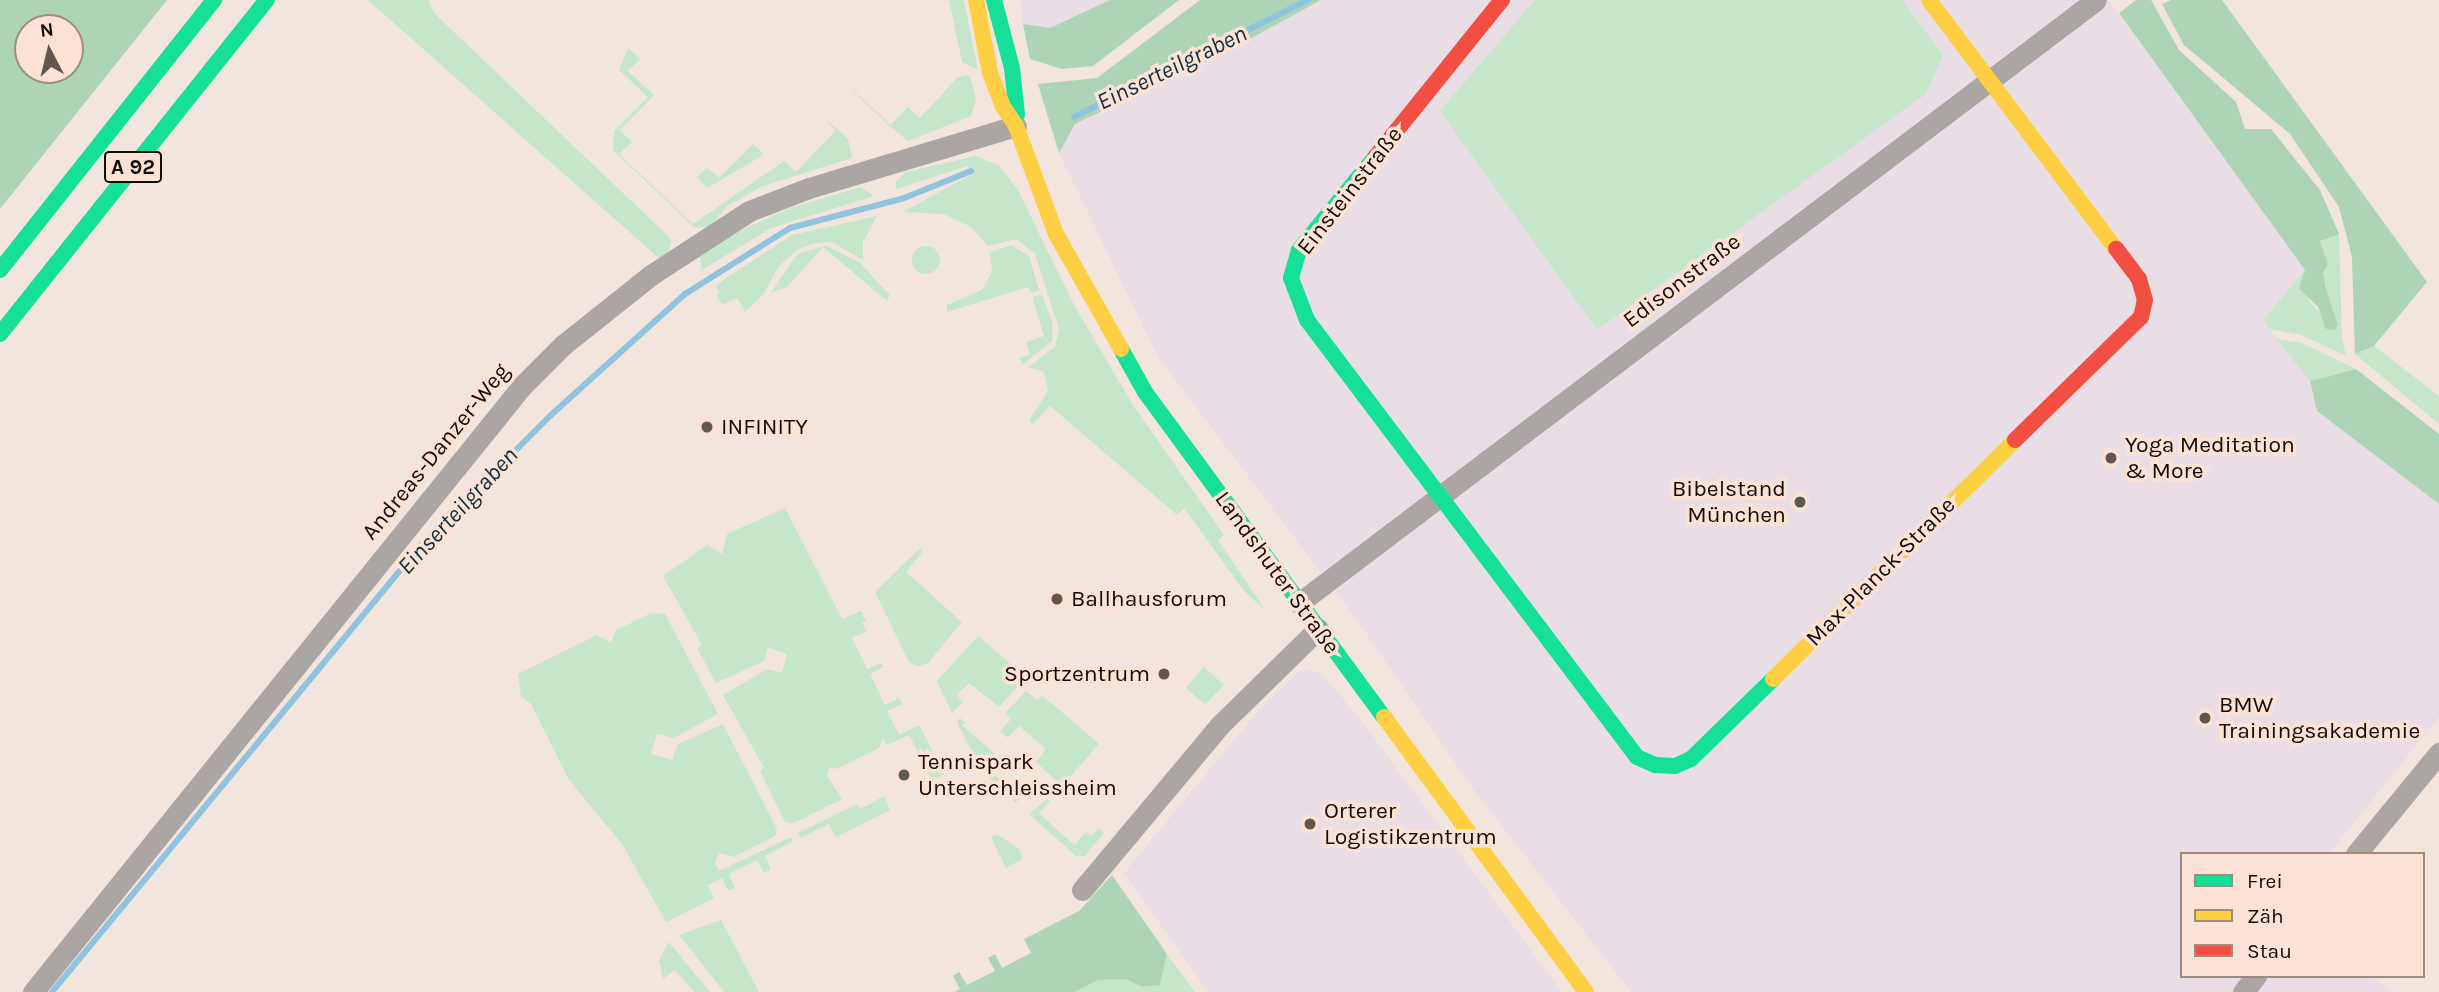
<!DOCTYPE html>
<meta charset="utf-8">
<style>
body{margin:0}
#map{position:relative;width:2439px;height:992px;overflow:hidden;background:#f2e5dd;font-family:Karla,sans-serif}
div>[style]{position:absolute}
[style*='--x']{left:calc(var(--x)*1px);top:calc(var(--y)*1px);width:calc(var(--w)*1px);rotate:calc(var(--a)*1deg)}
.commercial>*{inset:0;background:#eadee6}
.green>*{inset:0;background:#c6e6cc}
.round{border-radius:50%}
.forest>*{inset:0;background:#aed4b8}
.stream>*{height:6px;margin:-3px;padding:0 3px;transform-origin:3px;border-radius:3px;background:#90c3e0}
.street>*{height:21px;margin:-10.5px;padding:0 10.5px;transform-origin:10.5px;border-radius:10.5px;background:#aba5a4}
.fast>*{height:16px;margin:-8px;padding:0 8px;transform-origin:8px;border-radius:8px;background:#16e098}
.slow>*{height:16px;margin:-8px;padding:0 8px;transform-origin:8px;border-radius:8px;background:#ffcf43}
.jam>*{height:16px;margin:-8px;padding:0 8px;transform-origin:8px;border-radius:8px;background:#f24e42}
.dots>*{width:19px;height:19px;translate:-50% -50%;box-sizing:border-box;border:4px solid #fbe2d4;border-radius:50%}
span{translate:-50% -50%;white-space:nowrap;text-align:center;line-height:1.15;-webkit-text-stroke:7px #fbe2d4;paint-order:stroke}
.shield-label span{padding:2px 5px;background:#fbe2d4;border:2px solid;border-radius:5px;-webkit-text-stroke-width:0}
.shield-label{font-size:21px;color:#130b07;font-weight:700}
.street-label{font-size:23px;color:#130b07}
.poi-label{font-size:23px;color:#130b07}
.left{translate:0 -50%;text-align:left}
.right{translate:-100% -50%;text-align:right}
.water-label{font-size:24px;color:#0b2f41;font-style:italic}
.legend{position:absolute;left:2180px;top:852px;width:245px;height:126px;box-sizing:border-box;background:#fbe2d4;border:2px solid #9e8c82;margin:0;padding:9px 12px;list-style:none;font-size:21px;color:#130b07}
.legend li{display:flex;align-items:center;gap:14px;height:35px}
.legend b{width:35px;border:2px solid #9e8c82}
.north{position:absolute;left:14px;top:14px;width:70px;height:70px;box-sizing:border-box;background:#fbe2d4;border:2px solid #9e8c82;border-radius:50%;rotate:353deg;font-size:19px;font-weight:700;line-height:28px;text-align:center;color:#130b07}
.north::after{content:'';display:block;margin:auto;width:24px;height:32px;background:#615752;clip-path:polygon(50% 0,100% 100%,50% 72%,0 100%)}
</style>
<div id="map">
<div class="commercial">
<div style="clip-path:polygon(1021px 0,1110px 0,1050px 29px,1023px 24px)"></div>
<div style="clip-path:polygon(1321px 0,2109px 0,2305px 270px,2263px 320px,2310px 381px,2317px 411px,2439px 504px,2439px 717px,2329px 854px,2182px 854px,2182px 976px,2371px 976px,2392px 992px,1631px 992px,1472px 788px,1359px 623px,1158px 357px,1059px 153px,1075px 124px,1228px 51px)"></div>
<div style="clip-path:polygon(1308px 670px,1320px 672px,1358px 716px,1562px 992px,1208px 992px,1124px 873px,1260px 709px,1297px 673px)"></div>
</div>
<div class="green">
<div style="clip-path:polygon(368px 0,428px 0,435px 14px,668px 236px,672px 242px,668px 253px,661px 260px)"></div>
<div style="clip-path:polygon(949px 0,964px 0,978px 70px,962px 62px)"></div>
<div style="clip-path:polygon(1535px 0,1902px 0,1943px 55px,1926px 94px,1597px 330px,1440px 111px)"></div>
<div style="clip-path:polygon(628px 48px,640px 59px,628px 71px,654px 95px,620px 130px,632px 142px,619px 154px,693px 224px,784px 161px,796px 172px,835px 131px,825px 118px,848px 139px,852px 158px,763px 186px,727px 206px,710px 226px,695px 228px,613px 150px,614px 131px,648px 97px,619px 70px)"></div>
<div style="clip-path:polygon(970px 75px,976px 99px,971px 116px,908px 141px,895px 131px,853px 91px,866px 79px,854px 91px,891px 125px,908px 107px,920px 118px,958px 77px)"></div>
<div style="clip-path:polygon(753px 144px,763px 153px,760px 157px,707px 188px,697px 177px,707px 167px,719px 178px)"></div>
<div style="clip-path:polygon(975px 156px,998px 165px,1017px 188px,1074px 305px,1133px 405px,1224px 535px,1218px 540px,1266px 611px,1244px 591px,1184px 508px,1177px 515px,1050px 406px,1033px 424px,1029px 420px,1048px 391px,1044px 372px,1028px 367px,1055px 347px,1059px 329px,1035px 254px,1016px 239px,988px 246px,971px 227px,944px 214px,903px 212px,972px 174px,968px 166px,896px 189px,896px 182px,906px 172px)"></div>
<div style="clip-path:polygon(861px 187px,874px 196px,771px 228px,702px 270px,699px 253px,730px 235px,793px 207px)"></div>
<div style="clip-path:polygon(877px 216px,863px 242px,863px 260px,832px 242px,815px 243px,797px 250px,779px 266px,763px 295px,745px 312px,737px 298px,722px 305px,716px 295px,720px 293px,716px 286px,726px 278px,792px 235px)"></div>
<div style="clip-path:polygon(2339px 234px,2342px 337px,2346px 356px,2301px 335px,2269px 329px,2263px 320px,2305px 270px,2309px 300px,2325px 319px,2338px 325px,2326px 289px,2323px 273px,2328px 264px,2320px 240px)"></div>
<div style="clip-path:polygon(1011px 245px,1029px 256px,1039px 290px,1031px 293px,1028px 287px,947px 312px,947px 305px,982px 290px,992px 272px,990px 252px)"></div>
<div class="round" style="left:912px;top:246px;width:28px;height:28px"></div>
<div style="clip-path:polygon(827px 246px,859px 262px,890px 295px,887px 301px,823px 247px,787px 287px,771px 293px,794px 258px,802px 252px,821px 247px)"></div>
<div style="clip-path:polygon(1042px 295px,1053px 324px,1052px 341px,1023px 364px,1019px 358px,1030px 354px,1026px 342px,1044px 336px,1032px 297px)"></div>
<div style="clip-path:polygon(2276px 339px,2302px 343px,2356px 369px,2310px 381px)"></div>
<div style="clip-path:polygon(2374px 346px,2439px 396px,2439px 424px,2355px 354px)"></div>
<div style="clip-path:polygon(785px 508px,842px 619px,861px 611px,866px 621px,862px 623px,867px 631px,852px 638px,867px 669px,881px 663px,884px 667px,870px 674px,885px 705px,899px 698px,902px 704px,887px 711px,899px 735px,919px 725px,944px 774px,932px 780px,909px 735px,887px 745px,883px 738px,879px 748px,837px 769px,829px 767px,827px 776px,842px 799px,792px 824px,785px 822px,760px 771px,764px 768px,723px 695px,767px 669px,782px 673px,787px 654px,768px 647px,764px 661px,716px 683px,697px 648px,702px 645px,663px 576px,707px 545px,722px 554px,727px 534px)"></div>
<div style="clip-path:polygon(920px 548px,923px 551px,906px 572px,962px 622px,928px 663px,918px 666px,909px 662px,875px 592px)"></div>
<div style="clip-path:polygon(651px 613px,665px 614px,718px 714px,674px 738px,657px 734px,651px 754px,672px 760px,678px 744px,723px 724px,777px 829px,775px 836px,734px 857px,719px 853px,715px 863px,719px 871px,791px 837px,793px 841px,765px 856px,771px 869px,764px 873px,757px 860px,729px 874px,735px 888px,728px 891px,722px 878px,708px 885px,714px 898px,666px 922px,622px 844px,569px 780px,531px 704px,521px 696px,518px 674px,597px 635px,611px 643px,615px 631px)"></div>
<div style="clip-path:polygon(978px 636px,1026px 677px,999px 707px,969px 683px,957px 695px,963px 702px,952px 713px,937px 681px)"></div>
<div style="clip-path:polygon(1204px 667px,1224px 685px,1205px 705px,1186px 688px)"></div>
<div style="clip-path:polygon(1026px 691px,1037px 700px,1042px 695px,1099px 744px,1062px 786px,1036px 762px,1046px 749px,1019px 726px,1008px 738px,1000px 731px,1011px 719px,1005px 713px)"></div>
<div style="clip-path:polygon(960px 718px,965px 722px,962px 725px,995px 754px,984px 766px,1015px 793px,1027px 782px,1016px 803px,982px 771px,957px 722px)"></div>
<div style="clip-path:polygon(884px 796px,890px 810px,836px 837px,829px 824px,800px 838px,798px 833px,857px 804px,860px 809px)"></div>
<div style="clip-path:polygon(1047px 799px,1050px 801px,1039px 813px,1074px 845px,1086px 832px,1091px 836px,1098px 828px,1104px 833px,1085px 856px,1076px 856px,1029px 814px)"></div>
<div style="clip-path:polygon(997px 834px,1020px 850px,1022px 859px,1006px 868px,991px 837px)"></div>
<div style="clip-path:polygon(721px 920px,759px 992px,724px 992px,679px 935px)"></div>
<div style="clip-path:polygon(669px 942px,710px 992px,694px 992px,675px 970px,663px 979px,659px 960px)"></div>
<div style="clip-path:polygon(1167px 954px,1195px 992px,1075px 992px,1098px 980px,1125px 979px,1142px 987px,1160px 985px)"></div>
</div>
<div class="forest">
<div style="clip-path:polygon(evenodd,0 0,167px 0,0 209px,0 0,28px 28px,70px 28px,70px 70px,28px 70px,28px 28px)"></div>
<div style="clip-path:polygon(1110px 0,1179px 0,1093px 66px,1062px 69px,1030px 59px,1023px 24px,1050px 28px)"></div>
<div style="clip-path:polygon(1200px 0,1321px 0,1228px 51px,1075px 124px,1059px 153px,1038px 84px,1097px 78px)"></div>
<div style="clip-path:polygon(2136px 0,2151px 0,2179px 50px,2236px 102px,2245px 129px,2271px 129px,2320px 190px,2339px 234px,2320px 241px,2328px 264px,2323px 273px,2326px 289px,2338px 325px,2335px 330px,2326px 329px,2318px 307px,2299px 288px,2305px 270px,2119px 13px)"></div>
<div style="clip-path:polygon(2171px 0,2222px 0,2427px 282px,2374px 346px,2355px 354px,2352px 257px,2339px 207px,2290px 134px,2184px 45px,2162px 4px)"></div>
<div style="clip-path:polygon(2356px 369px,2439px 434px,2439px 504px,2317px 411px,2310px 381px)"></div>
<div style="clip-path:polygon(1112px 875px,1167px 954px,1160px 985px,1142px 987px,1125px 979px,1098px 980px,1075px 992px,954px 992px,960px 989px,953px 976px,959px 972px,967px 985px,995px 971px,988px 958px,995px 954px,1002px 968px,1031px 953px,1024px 939px,1079px 911px)"></div>
</div>
<div class="stream">
<div style="--x:1074;--y:117;--w:262;--a:-26.6"></div>
<div style="--x:52;--y:992;--w:580;--a:-50.46"></div>
<div style="--x:421;--y:545;--w:184;--a:-45"></div>
<div style="--x:551;--y:415;--w:181;--a:-42.1"></div>
<div style="--x:685;--y:294;--w:124;--a:-32.2"></div>
<div style="--x:790;--y:228;--w:118;--a:-14.7"></div>
<div style="--x:904;--y:198;--w:72;--a:-21.9"></div>
</div>
<div class="street">
<div style="--x:1299;--y:603;--w:999;--a:-37.11"></div>
<div style="--x:2356;--y:854;--w:131;--a:-50.6"></div>
<div style="--x:1082;--y:890;--w:217;--a:-50.1"></div>
<div style="--x:1221;--y:724;--w:136;--a:-44.4"></div>
<div style="--x:33;--y:992;--w:779;--a:-51.1"></div>
<div style="--x:522;--y:386;--w:58;--a:-45"></div>
<div style="--x:563;--y:345;--w:112;--a:-38.5"></div>
<div style="--x:651;--y:275;--w:117;--a:-33.1"></div>
<div style="--x:749;--y:211;--w:64;--a:-21"></div>
<div style="--x:809;--y:188;--w:216;--a:-16.7"></div>
<div style="--x:2243;--y:992;--w:21;--a:-51"></div>
</div>
<div class="fast">
<div style="--x:994;--y:0;--w:70;--a:75.2"></div>
<div style="--x:1012;--y:68;--w:47;--a:83.9"></div>
<div style="--x:1376;--y:156;--w:122;--a:129.3"></div>
<div style="--x:1299;--y:250;--w:29;--a:106"></div>
<div style="--x:1291;--y:278;--w:45;--a:69.1"></div>
<div style="--x:1307;--y:320;--w:548;--a:52.94"></div>
<div style="--x:1637;--y:757;--w:20;--a:24"></div>
<div style="--x:1655;--y:765;--w:20;--a:3"></div>
<div style="--x:1675;--y:766;--w:17;--a:-24"></div>
<div style="--x:1691;--y:759;--w:115;--a:-44.3"></div>
<div style="--x:0;--y:270;--w:345;--a:-51.6"></div>
<div style="--x:0;--y:334;--w:428;--a:-51.4"></div>
<div style="--x:1121;--y:349;--w:49;--a:60.8"></div>
<div style="--x:1145;--y:392;--w:403;--a:53.7"></div>
</div>
<div class="slow">
<div style="--x:976;--y:0;--w:74;--a:79.1"></div>
<div style="--x:990;--y:73;--w:34;--a:69"></div>
<div style="--x:1002;--y:105;--w:25;--a:56"></div>
<div style="--x:1016;--y:126;--w:115;--a:69.7"></div>
<div style="--x:1056;--y:234;--w:132;--a:60.5"></div>
<div style="--x:1929;--y:0;--w:311;--a:53.1"></div>
<div style="--x:1773;--y:679;--w:340;--a:-44.6"></div>
<div style="--x:1384;--y:717;--w:341;--a:53.7"></div>
</div>
<div class="jam">
<div style="--x:1376;--y:156;--w:201;--a:-51.1"></div>
<div style="--x:2015;--y:440;--w:176;--a:-44.3"></div>
<div style="--x:2141;--y:317;--w:17;--a:-77"></div>
<div style="--x:2145;--y:300;--w:22;--a:-106"></div>
<div style="--x:2139;--y:279;--w:38;--a:-127"></div>
</div>
<div class="dots">
<div style="left:707px;top:427px;background:#615752"></div>
<div style="left:2111px;top:458px;background:#615752"></div>
<div style="left:1800px;top:502px;background:#615752"></div>
<div style="left:1057px;top:599px;background:#615752"></div>
<div style="left:1164px;top:674px;background:#615752"></div>
<div style="left:2205px;top:718px;background:#615752"></div>
<div style="left:904px;top:775px;background:#615752"></div>
<div style="left:1310px;top:824px;background:#615752"></div>
</div>
<div class="shield-label">
<span style="left:133px;top:167px">A 92</span>
</div>
<div class="street-label">
<span style="left:1350px;top:191px;rotate:-52deg">Einsteinstraße</span>
<span style="left:1682px;top:281px;rotate:-37deg">Edisonstraße</span>
<span style="left:436px;top:452px;rotate:-51deg">Andreas-Danzer-Weg</span>
<span style="left:1881px;top:572px;rotate:-45deg">Max-Planck-Straße</span>
<span style="left:1277px;top:573px;rotate:54deg">Landshuter Straße</span>
</div>
<div class="poi-label">
<span class="left" style="left:721px;top:427px">INFINITY</span>
<span class="left" style="left:2125px;top:458px">Yoga Meditation<br>&amp; More</span>
<span class="right" style="left:1786px;top:502px">Bibelstand<br>München</span>
<span class="left" style="left:1071px;top:599px">Ballhausforum</span>
<span class="right" style="left:1150px;top:674px">Sportzentrum</span>
<span class="left" style="left:2219px;top:718px">BMW<br>Trainingsakademie</span>
<span class="left" style="left:918px;top:775px">Tennispark<br>Unterschleissheim</span>
<span class="left" style="left:1324px;top:824px">Orterer<br>Logistikzentrum</span>
</div>
<div class="water-label">
<span style="left:1172px;top:68px;rotate:-26deg">Einserteilgraben</span>
<span style="left:458px;top:511px;rotate:-47deg">Einserteilgraben</span>
</div>
<ul class="legend">
<li><b style="height:9px;background:#16e098"></b>Frei</li>
<li><b style="height:9px;background:#ffcf43"></b>Zäh</li>
<li><b style="height:9px;background:#f24e42"></b>Stau</li>
</ul>
<div class="north">N</div>
</div>
